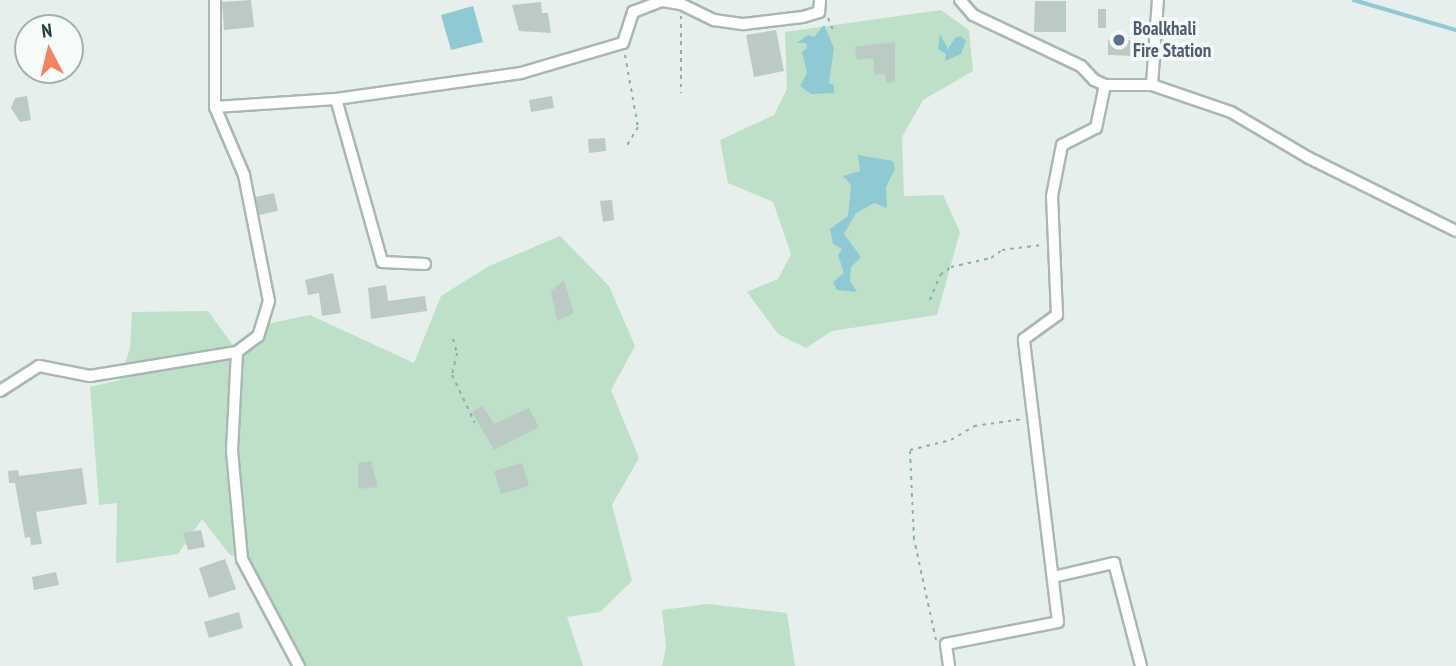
<!DOCTYPE html>
<style>
body{margin:0}
#map{position:relative;width:1456px;height:666px;overflow:hidden;background:#e6efeb;font-family:"PT Sans Narrow",sans-serif}
div>[style]{position:absolute}
[style*='--x']{left:calc(var(--x)*1px);top:calc(var(--y)*1px);width:calc(var(--w)*1px);rotate:calc(var(--a)*1deg)}
.green>*{inset:0;background:#bfe0c8}
.water>*{inset:0;background:#8ec9d4}
.stream>*{height:3.5px;margin:-1.75px;padding:0 1.75px;transform-origin:1.75px;border-radius:1.75px;background:#8ec9d4}
.building>*{inset:0;background:#bbcac4}
.path>*{height:2px;margin-top:-1px;transform-origin:0;background:repeating-linear-gradient(90deg,#86b3a5 0 3.5px,transparent 0 8.5px)}
.roads{filter:drop-shadow(2px 0 #a8b8b2) drop-shadow(-2px 0 #a8b8b2) drop-shadow(0 2px #a8b8b2) drop-shadow(0 -2px #a8b8b2)}
.street>*{height:10px;margin:-5px;padding:0 5px;transform-origin:5px;border-radius:5px;background:#fff}
.dots>*{width:19px;height:19px;translate:-50% -50%;box-sizing:border-box;border:4px solid #f7fbf9;border-radius:50%}
span{translate:-50% -50%;white-space:nowrap;text-align:center;line-height:1.15;-webkit-text-stroke:7px #f7fbf9;paint-order:stroke}
.service-label{font-size:19px;color:#4e5e75;font-weight:700}
.left{translate:0 -50%;text-align:left}
.north{position:absolute;left:14px;top:14px;width:70px;height:70px;box-sizing:border-box;background:#f7fbf9;border:2px solid #a3b1ad;border-radius:50%;rotate:353deg;font-size:19px;font-weight:700;line-height:28px;text-align:center;color:#24423a}
.north::after{content:'';display:block;margin:auto;width:24px;height:32px;background:#f4845f;clip-path:polygon(50% 0,100% 100%,50% 72%,0 100%)}
</style>
<div id="map">
<div class="green">
<div style="clip-path:polygon(941px 10px,969px 30px,973px 71px,923px 100px,902px 137px,904px 196px,943px 195px,960px 232px,937px 315px,832px 331px,806px 348px,778px 334px,747px 292px,778px 279px,791px 254px,773px 202px,728px 183px,720px 140px,774px 115px,787px 89px,785px 32px)"></div>
<div style="clip-path:polygon(560px 236px,609px 286px,635px 346px,611px 390px,639px 458px,612px 505px,632px 581px,600px 612px,567px 617px,583px 666px,292px 666px,242px 559px,230px 555px,202px 519px,178px 554px,116px 563px,117px 503px,99px 505px,90px 387px,120px 380px,130px 348px,132px 312px,208px 311px,237px 351px,261px 325px,310px 315px,414px 363px,441px 296px,489px 266px)"></div>
<div style="clip-path:polygon(708px 604px,787px 613px,795px 666px,662px 666px,666px 647px,662px 610px)"></div>
</div>
<div class="water">
<div style="clip-path:polygon(473px 6px,483px 42px,451px 50px,441px 15px)"></div>
<div style="clip-path:polygon(824px 25px,834px 48px,829px 83px,834px 85px,834px 93px,811px 94px,800px 86px,807px 73px,802px 52px,807px 48px,806px 43px,797px 43px,808px 35px,814px 37px)"></div>
<div style="clip-path:polygon(940px 34px,948px 49px,955px 38px,961px 36px,966px 41px,961px 54px,945px 61px,946px 54px,938px 49px)"></div>
<div style="clip-path:polygon(858px 155px,893px 161px,895px 169px,886px 187px,887px 208px,874px 203px,856px 213px,844px 234px,861px 257px,851px 267px,850px 281px,857px 292px,837px 290px,833px 282px,844px 273px,838px 255px,842px 249px,833px 244px,830px 229px,848px 216px,851px 185px,843px 176px,860px 171px)"></div>
</div>
<div class="stream">
<div style="--x:1354;--y:0;--w:106;--a:16.4"></div>
</div>
<div class="building">
<div style="clip-path:polygon(251px 0,254px 27px,224px 30px,222px 2px)"></div>
<div style="clip-path:polygon(1035px 1px,1066px 1px,1066px 32px,1034px 32px)"></div>
<div style="clip-path:polygon(541px 2px,542px 13px,548px 13px,551px 33px,519px 31px,512px 5px)"></div>
<div style="clip-path:polygon(1098px 9px,1106px 9px,1106px 28px,1098px 28px)"></div>
<div style="clip-path:polygon(776px 30px,784px 71px,754px 77px,746px 35px)"></div>
<div style="clip-path:polygon(1108px 40px,1139px 40px,1138px 56px,1108px 55px)"></div>
<div style="clip-path:polygon(895px 42px,895px 82px,886px 83px,885px 74px,875px 75px,873px 58px,857px 60px,855px 47px)"></div>
<div style="clip-path:polygon(27px 96px,31px 120px,20px 122px,11px 108px,15px 98px)"></div>
<div style="clip-path:polygon(552px 96px,554px 108px,531px 112px,529px 100px)"></div>
<div style="clip-path:polygon(605px 138px,606px 151px,589px 153px,588px 139px)"></div>
<div style="clip-path:polygon(274px 193px,278px 211px,259px 215px,256px 197px)"></div>
<div style="clip-path:polygon(612px 200px,614px 220px,603px 222px,600px 201px)"></div>
<div style="clip-path:polygon(333px 273px,341px 313px,322px 316px,319px 293px,308px 295px,305px 280px)"></div>
<div style="clip-path:polygon(564px 280px,574px 313px,557px 321px,551px 291px)"></div>
<div style="clip-path:polygon(386px 285px,388px 301px,425px 296px,427px 311px,371px 319px,368px 288px)"></div>
<div style="clip-path:polygon(482px 405px,494px 424px,529px 408px,539px 427px,494px 450px,472px 412px)"></div>
<div style="clip-path:polygon(371px 461px,378px 487px,358px 489px,358px 463px)"></div>
<div style="clip-path:polygon(522px 463px,529px 486px,501px 494px,494px 471px)"></div>
<div style="clip-path:polygon(82px 468px,87px 504px,36px 512px,42px 544px,31px 545px,30px 537px,25px 538px,15px 483px,9px 483px,8px 471px,18px 470px,19px 476px)"></div>
<div style="clip-path:polygon(201px 530px,205px 547px,188px 550px,183px 533px)"></div>
<div style="clip-path:polygon(225px 559px,236px 589px,209px 598px,199px 568px)"></div>
<div style="clip-path:polygon(56px 572px,59px 585px,34px 590px,32px 577px)"></div>
<div style="clip-path:polygon(239px 612px,243px 628px,209px 638px,204px 622px)"></div>
</div>
<div class="path">
<div style="--x:681;--y:16;--w:77;--a:90"></div>
<div style="--x:828;--y:18;--w:15;--a:67"></div>
<div style="--x:625;--y:55;--w:73;--a:79.8"></div>
<div style="--x:638;--y:127;--w:21;--a:121"></div>
<div style="--x:930;--y:300;--w:27;--a:-68"></div>
<div style="--x:940;--y:275;--w:14;--a:-36"></div>
<div style="--x:951;--y:267;--w:41;--a:-12.7"></div>
<div style="--x:991;--y:258;--w:14;--a:-36"></div>
<div style="--x:1002;--y:250;--w:40;--a:-7.1"></div>
<div style="--x:453;--y:339;--w:15;--a:74"></div>
<div style="--x:457;--y:353;--w:23;--a:103"></div>
<div style="--x:452;--y:375;--w:53;--a:64.4"></div>
<div style="--x:936;--y:640;--w:103;--a:-102.3"></div>
<div style="--x:914;--y:539;--w:89;--a:-92.6"></div>
<div style="--x:910;--y:450;--w:42;--a:-13.7"></div>
<div style="--x:951;--y:440;--w:27;--a:-31"></div>
<div style="--x:974;--y:426;--w:50;--a:-8"></div>
</div>
<div class="roads">
<div class="street">
<div style="--x:215;--y:0;--w:107;--a:90"></div>
<div style="--x:215;--y:107;--w:74;--a:66.9"></div>
<div style="--x:244;--y:175;--w:128;--a:78.8"></div>
<div style="--x:269;--y:301;--w:37;--a:107"></div>
<div style="--x:258;--y:336;--w:26;--a:143"></div>
<div style="--x:237;--y:352;--w:99;--a:92.9"></div>
<div style="--x:232;--y:451;--w:108;--a:84.7"></div>
<div style="--x:242;--y:559;--w:121;--a:62"></div>
<div style="--x:960;--y:0;--w:20;--a:49"></div>
<div style="--x:973;--y:15;--w:119;--a:25.3"></div>
<div style="--x:1081;--y:66;--w:19;--a:47"></div>
<div style="--x:1094;--y:80;--w:12;--a:24"></div>
<div style="--x:1152;--y:85;--w:85;--a:-86"></div>
<div style="--x:336;--y:99;--w:169;--a:74.2"></div>
<div style="--x:382;--y:262;--w:43;--a:2.7"></div>
<div style="--x:215;--y:107;--w:121;--a:-3.8"></div>
<div style="--x:336;--y:99;--w:187;--a:-8"></div>
<div style="--x:521;--y:73;--w:106;--a:-16.4"></div>
<div style="--x:623;--y:43;--w:33;--a:-72"></div>
<div style="--x:633;--y:12;--w:31;--a:-21"></div>
<div style="--x:662;--y:1;--w:19;--a:9"></div>
<div style="--x:681;--y:4;--w:37;--a:26"></div>
<div style="--x:714;--y:20;--w:30;--a:8"></div>
<div style="--x:744;--y:24;--w:59;--a:-6.8"></div>
<div style="--x:803;--y:17;--w:17;--a:-17"></div>
<div style="--x:819;--y:12;--w:12;--a:-85"></div>
<div style="--x:0;--y:391;--w:46;--a:-32.7"></div>
<div style="--x:39;--y:366;--w:52;--a:11.1"></div>
<div style="--x:90;--y:376;--w:149;--a:-9.3"></div>
<div style="--x:1053;--y:577;--w:63;--a:-12.9"></div>
<div style="--x:1114;--y:563;--w:106;--a:75.3"></div>
<div style="--x:949;--y:666;--w:22;--a:-98"></div>
<div style="--x:946;--y:644;--w:114;--a:-11.1"></div>
<div style="--x:1058;--y:622;--w:285;--a:-96.9"></div>
<div style="--x:1024;--y:339;--w:41;--a:-36"></div>
<div style="--x:1057;--y:315;--w:119;--a:-92.4"></div>
<div style="--x:1052;--y:196;--w:52;--a:-78.9"></div>
<div style="--x:1062;--y:145;--w:38;--a:-27"></div>
<div style="--x:1096;--y:128;--w:44;--a:-78.2"></div>
<div style="--x:1105;--y:85;--w:47;--a:0"></div>
<div style="--x:1152;--y:85;--w:83;--a:18.9"></div>
<div style="--x:1231;--y:112;--w:91;--a:30.5"></div>
<div style="--x:1309;--y:158;--w:164;--a:26.4"></div>
</div>
</div>
<div class="dots">
<div style="left:1119px;top:40px;background:#5c6f8a"></div>
</div>
<div class="service-label">
<span class="left" style="left:1133px;top:40px">Boalkhali<br>Fire Station</span>
</div>
<div class="north">N</div>
</div>
